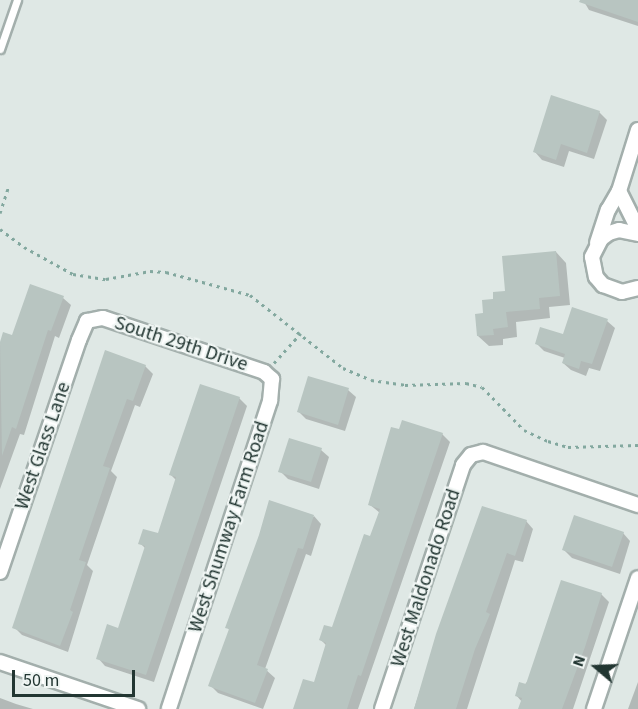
<!DOCTYPE html>
<style>
body{margin:0}
#map{position:relative;width:638px;height:709px;overflow:hidden;background:#dfe8e5;font-family:"Source Sans 3",sans-serif}
div>[style]{position:absolute}
[style*='--x']{left:calc(var(--x)*1px);top:calc(var(--y)*1px);width:calc(var(--w)*1px);rotate:calc(var(--a)*1deg)}
.shadow>*{inset:0;background:#0003}
.building>*{inset:0;background:#b8c5c1}
.path>*{height:3px;margin-top:-1.5px;transform-origin:0;background:repeating-linear-gradient(90deg,#83a89f 0 3px,transparent 0 7.5px)}
.roads{filter:drop-shadow(2px 0 #a3afac) drop-shadow(-2px 0 #a3afac) drop-shadow(0 2px #a3afac) drop-shadow(0 -2px #a3afac)}
.service>*{height:7px;margin:-3.5px;padding:0 3.5px;transform-origin:3.5px;border-radius:3.5px;background:#fff}
.minor>*{height:14px;margin:-7px;padding:0 7px;transform-origin:7px;border-radius:7px;background:#fff}
span{translate:-50% -50%;white-space:nowrap;text-align:center;line-height:1.15;-webkit-text-stroke:4.5px #eff5f3;paint-order:stroke}
.street-label{font-size:20px;color:#223632}
.north{position:absolute;left:566px;top:637px;width:60px;height:60px;-webkit-text-stroke:4px #eff5f3;paint-order:stroke;rotate:289deg;font-size:16px;font-weight:700;line-height:24px;text-align:center;color:#223632}
.north::after{content:'';display:block;margin:auto;width:21px;height:27px;background:#223632;clip-path:polygon(50% 0,100% 100%,50% 72%,0 100%)}
.scale{position:absolute;left:12px;top:670px;width:123px;height:27px;box-sizing:border-box;border:3px solid #223632;border-top:0;padding-left:8px;font-size:18px;line-height:21px;white-space:nowrap;color:#223632;-webkit-text-stroke:4px #eff5f3;paint-order:stroke}
</style>
<div id="map">
<div class="shadow">
<div style="clip-path:polygon(583px 0,638px 0,638px 26px,589px 10px)"></div>
<div style="clip-path:polygon(599px 112px,607px 120px,594px 159px,569px 151px,564px 167px,542px 160px,535px 152px)"></div>
<div style="clip-path:polygon(556px 252px,566px 263px,570px 305px,549px 307px,550px 318px,516px 322px,517px 337px,503px 339px,503px 345px,489px 346px,478px 336px,485px 315px,495px 300px)"></div>
<div style="clip-path:polygon(63px 298px,71px 305px,59px 338px,55px 336px,24px 435px,20px 434px,0 489px,0 346px,4px 334px,13px 336px)"></div>
<div style="clip-path:polygon(607px 321px,615px 328px,600px 371px,589px 368px,586px 376px,571px 370px,563px 363px,565px 358px,544px 351px,536px 343px)"></div>
<div style="clip-path:polygon(106px 352px,145px 366px,153px 374px,140px 407px,135px 405px,111px 471px,117px 477px,87px 565px,93px 571px,68px 652px,22px 635px,14px 627px)"></div>
<div style="clip-path:polygon(348px 390px,356px 397px,345px 431px,306px 419px,299px 412px)"></div>
<div style="clip-path:polygon(239px 398px,247px 406px,154px 682px,105px 666px,98px 658px,119px 630px,146px 549px,140px 543px,159px 535px,176px 480px,171px 475px)"></div>
<div style="clip-path:polygon(442px 434px,450px 442px,358px 709px,295px 709px,315px 684px,327px 646px,321px 640px,333px 629px,380px 513px,369px 504px)"></div>
<div style="clip-path:polygon(321px 450px,329px 457px,319px 489px,288px 479px,280px 471px)"></div>
<div style="clip-path:polygon(314px 516px,321px 524px,311px 556px,306px 554px,265px 669px,275px 678px,263px 709px,218px 693px,210px 685px,230px 631px,227px 627px)"></div>
<div style="clip-path:polygon(526px 521px,533px 529px,523px 562px,515px 560px,467px 709px,414px 709px,438px 635px)"></div>
<div style="clip-path:polygon(623px 533px,630px 541px,620px 574px,572px 558px,564px 550px)"></div>
<div style="clip-path:polygon(601px 594px,609px 602px,573px 709px,520px 709px,522px 702px,516px 695px)"></div>
<div style="clip-path:polygon(638px 682px,638px 709px,628px 709px)"></div>
<div style="clip-path:polygon(0 698px,16px 704px,33px 709px,0 709px)"></div>
</div>
<div class="building">
<div style="clip-path:polygon(580px 0,638px 0,638px 22px,579px 2px)"></div>
<div style="clip-path:polygon(551px 95px,600px 111px,587px 153px,561px 144px,556px 160px,533px 152px)"></div>
<div style="clip-path:polygon(556px 251px,560px 296px,539px 298px,540px 309px,506px 312px,508px 327px,493px 329px,494px 335px,477px 336px,475px 314px,483px 313px,482px 300px,493px 299px,493px 292px,505px 291px,502px 256px)"></div>
<div style="clip-path:polygon(30px 284px,64px 296px,51px 331px,48px 330px,16px 429px,12px 427px,2px 456px,0 342px,3px 332px,12px 335px)"></div>
<div style="clip-path:polygon(572px 307px,608px 319px,592px 364px,581px 361px,579px 369px,562px 363px,565px 354px,535px 344px,540px 327px,563px 334px)"></div>
<div style="clip-path:polygon(105px 350px,146px 365px,133px 401px,127px 399px,103px 466px,110px 468px,79px 560px,86px 562px,70px 610px,73px 612px,60px 646px,12px 628px)"></div>
<div style="clip-path:polygon(308px 376px,349px 388px,338px 425px,297px 412px)"></div>
<div style="clip-path:polygon(200px 384px,240px 397px,146px 675px,96px 659px,107px 624px,118px 628px,145px 546px,138px 544px,143px 529px,158px 533px,176px 477px,169px 475px)"></div>
<div style="clip-path:polygon(402px 420px,443px 433px,361px 676px,358px 675px,347px 709px,293px 709px,303px 679px,314px 682px,326px 643px,319px 640px,324px 625px,332px 627px,364px 534px,370px 536px,380px 509px,368px 505px,391px 427px,399px 429px)"></div>
<div style="clip-path:polygon(289px 438px,322px 448px,311px 482px,278px 472px)"></div>
<div style="clip-path:polygon(269px 500px,314px 515px,303px 549px,298px 548px,257px 665px,268px 669px,255px 703px,208px 686px,229px 629px,225px 628px,259px 535px)"></div>
<div style="clip-path:polygon(482px 506px,527px 520px,515px 556px,507px 553px,486px 612px,490px 614px,475px 649px,456px 709px,414px 709px,436px 634px)"></div>
<div style="clip-path:polygon(574px 515px,624px 532px,612px 567px,562px 550px)"></div>
<div style="clip-path:polygon(561px 580px,602px 593px,585px 647px,562px 709px,518px 709px,522px 698px,515px 696px,519px 682px,526px 684px)"></div>
</div>
<div class="path">
<div style="--x:0;--y:213;--w:28;--a:-72"></div>
<div style="--x:0;--y:229;--w:30;--a:37"></div>
<div style="--x:24;--y:247;--w:56;--a:28.9"></div>
<div style="--x:73;--y:274;--w:33;--a:9"></div>
<div style="--x:106;--y:279;--w:45;--a:-10.3"></div>
<div style="--x:150;--y:271;--w:16;--a:4"></div>
<div style="--x:166;--y:272;--w:87;--a:15.3"></div>
<div style="--x:250;--y:295;--w:118;--a:38.1"></div>
<div style="--x:343;--y:368;--w:30;--a:23"></div>
<div style="--x:371;--y:380;--w:34;--a:8"></div>
<div style="--x:405;--y:385;--w:61;--a:-1.9"></div>
<div style="--x:466;--y:383;--w:16;--a:14"></div>
<div style="--x:482;--y:387;--w:60;--a:45.7"></div>
<div style="--x:524;--y:430;--w:26;--a:25"></div>
<div style="--x:548;--y:441;--w:21;--a:17"></div>
<div style="--x:568;--y:447;--w:70;--a:-1.6"></div>
<div style="--x:274;--y:363;--w:40;--a:-48"></div>
</div>
<div class="roads">
<div class="service">
<div style="--x:0;--y:49;--w:52;--a:-70.9"></div>
</div>
<div class="minor">
<div style="--x:619;--y:191;--w:42;--a:63.4"></div>
<div style="--x:638;--y:234;--w:19;--a:-168"></div>
<div style="--x:619;--y:230;--w:10;--a:163"></div>
<div style="--x:609;--y:233;--w:10;--a:143"></div>
<div style="--x:601;--y:239;--w:20;--a:117"></div>
<div style="--x:592;--y:257;--w:20;--a:79"></div>
<div style="--x:596;--y:277;--w:11;--a:49"></div>
<div style="--x:603;--y:285;--w:20;--a:20"></div>
<div style="--x:622;--y:292;--w:16;--a:-14"></div>
<div style="--x:597;--y:243;--w:35;--a:-72"></div>
<div style="--x:608;--y:210;--w:22;--a:-60"></div>
<div style="--x:619;--y:191;--w:64;--a:-72.7"></div>
<div style="--x:0;--y:572;--w:245;--a:-71.2"></div>
<div style="--x:79;--y:340;--w:21;--a:-67"></div>
<div style="--x:87;--y:321;--w:16;--a:-11"></div>
<div style="--x:103;--y:318;--w:170;--a:18.5"></div>
<div style="--x:264;--y:372;--w:11;--a:41"></div>
<div style="--x:272;--y:379;--w:22;--a:95"></div>
<div style="--x:270;--y:401;--w:324;--a:108.2"></div>
<div style="--x:0;--y:662;--w:146;--a:18.8"></div>
<div style="--x:382;--y:709;--w:257;--a:-71.6"></div>
<div style="--x:463;--y:465;--w:13;--a:-51"></div>
<div style="--x:471;--y:455;--w:12;--a:-14"></div>
<div style="--x:483;--y:452;--w:164;--a:18.9"></div>
<div style="--x:594;--y:709;--w:138;--a:-71.4"></div>
</div>
</div>
<div class="street-label">
<span style="left:181px;top:344px;rotate:18deg">South 29th Drive</span>
<span style="left:43px;top:446px;rotate:-71deg">West Glass Lane</span>
<span style="left:229px;top:527px;rotate:-72deg">West Shumway Farm Road</span>
<span style="left:426px;top:578px;rotate:-72deg">West Maldonado Road</span>
</div>
<div class="north">N</div>
<div class="scale">50 m</div>
</div>
